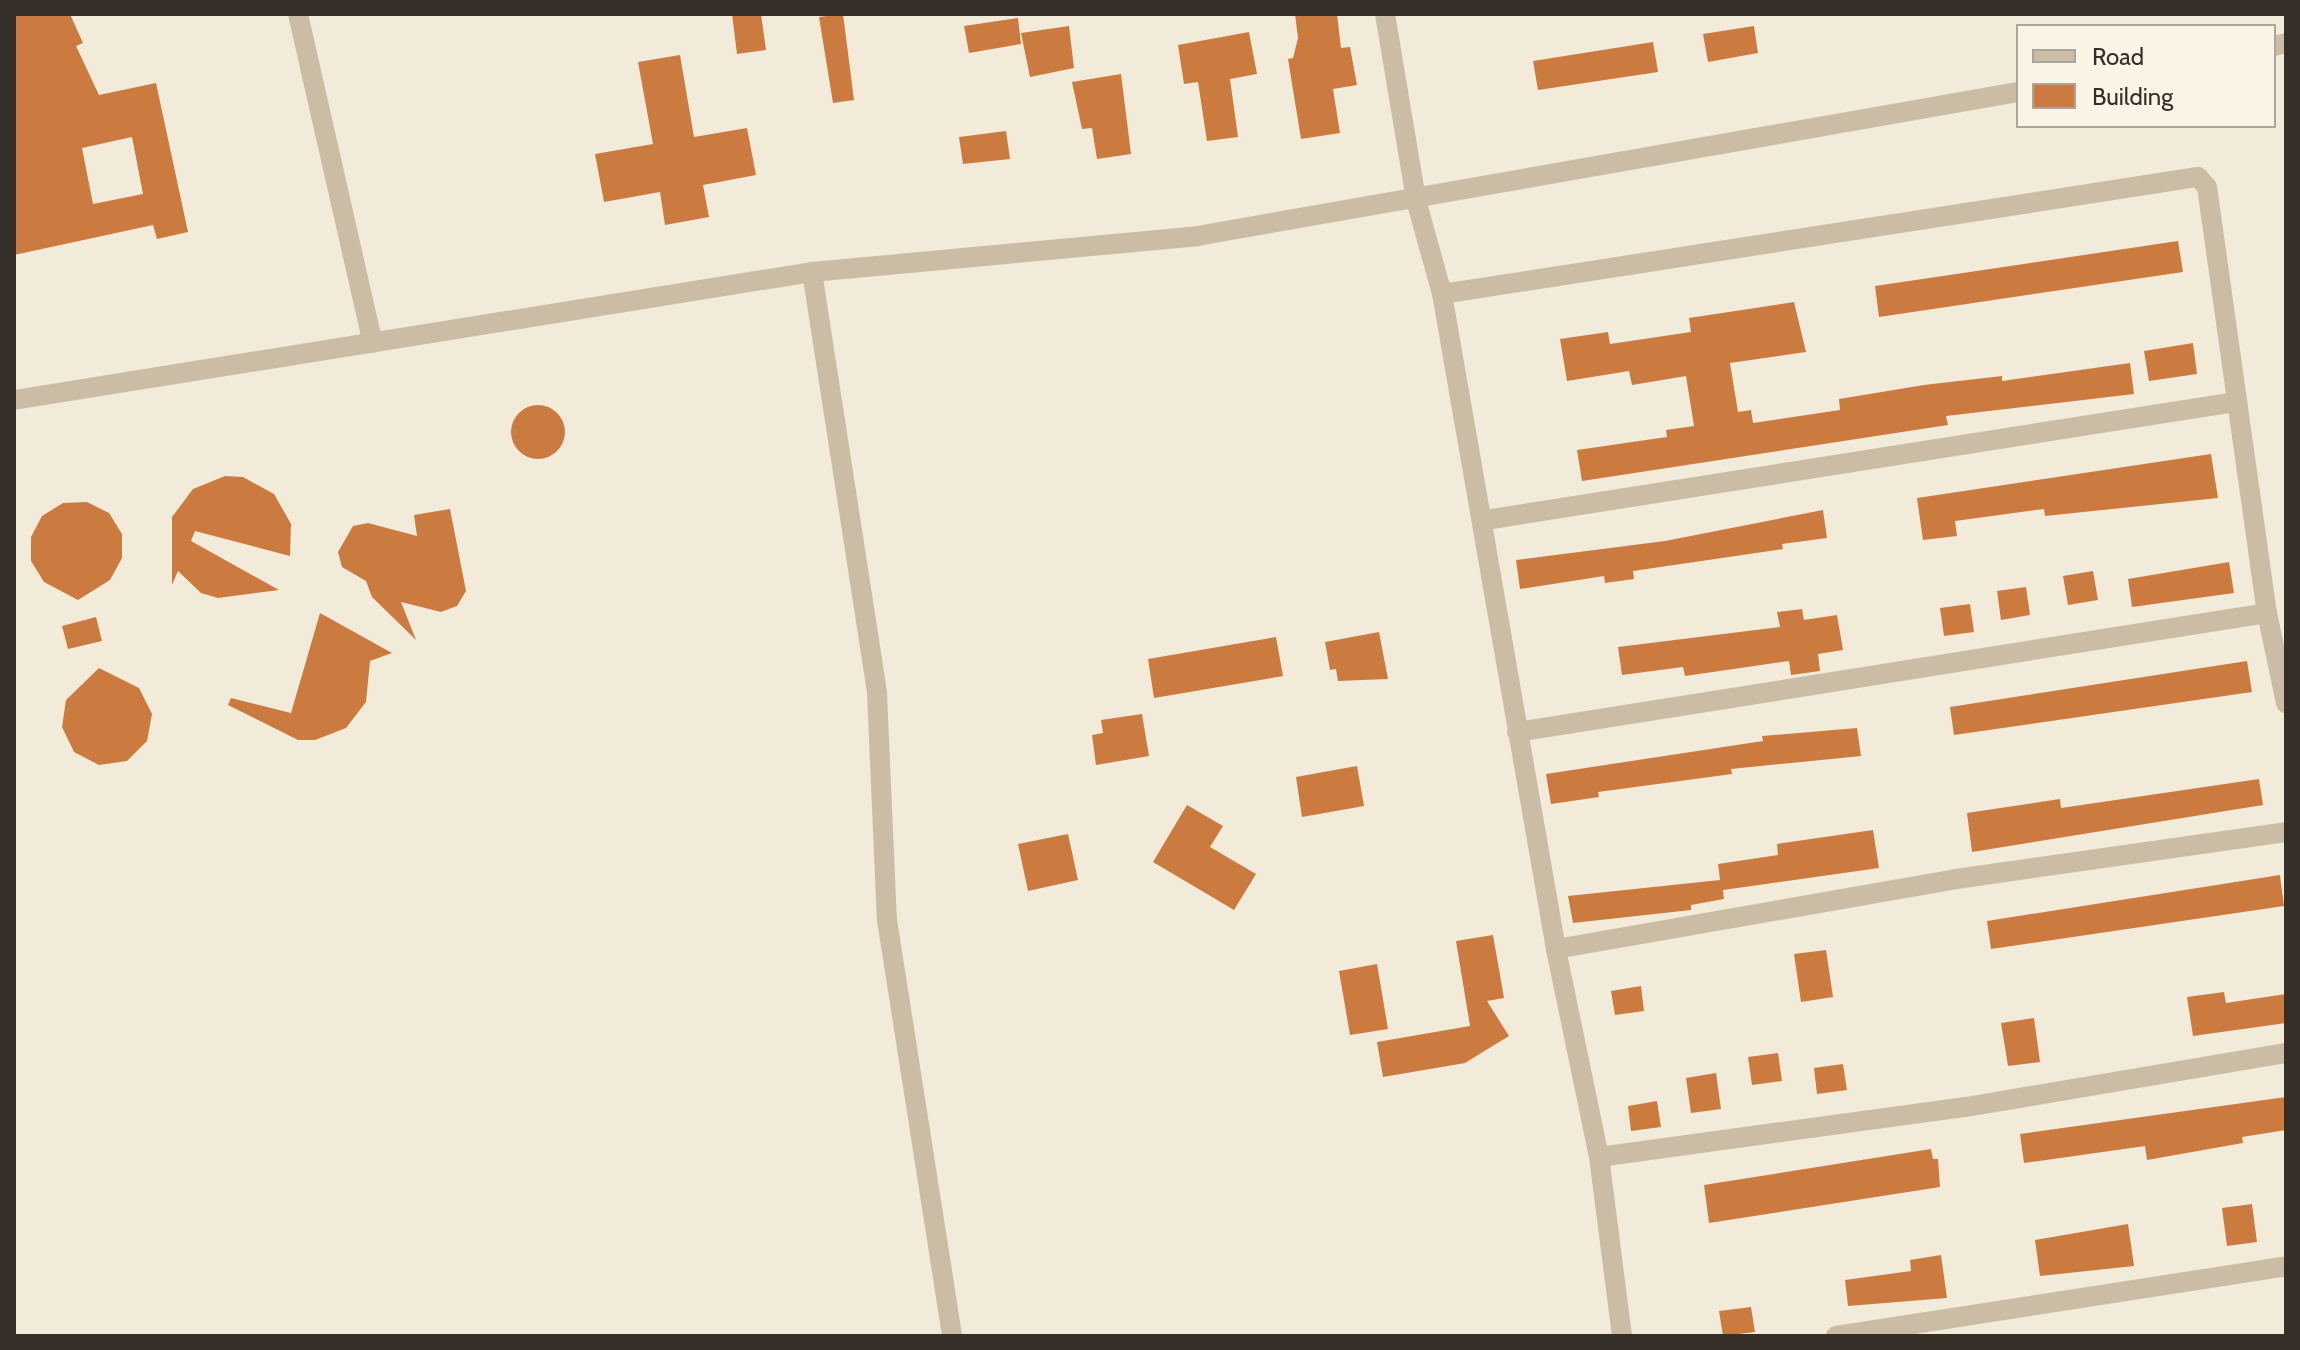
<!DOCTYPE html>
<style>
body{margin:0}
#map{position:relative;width:2300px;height:1350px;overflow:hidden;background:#f2ebda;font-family:Cabin,sans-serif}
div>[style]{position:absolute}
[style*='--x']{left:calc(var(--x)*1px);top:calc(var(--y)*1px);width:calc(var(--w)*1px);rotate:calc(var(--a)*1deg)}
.building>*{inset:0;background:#cb7b3f}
.round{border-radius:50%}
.minor>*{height:20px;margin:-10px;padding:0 10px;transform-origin:10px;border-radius:10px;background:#cbbda5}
span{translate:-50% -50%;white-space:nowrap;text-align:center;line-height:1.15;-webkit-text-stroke:8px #faf4e6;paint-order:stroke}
.frame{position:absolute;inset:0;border:16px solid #362f27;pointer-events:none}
.legend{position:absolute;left:2016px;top:24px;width:260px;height:104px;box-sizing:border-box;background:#faf4e6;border:2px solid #aca59a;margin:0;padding:10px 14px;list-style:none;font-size:24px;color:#362f27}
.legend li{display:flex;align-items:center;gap:16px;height:40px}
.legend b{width:40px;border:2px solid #aca59a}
</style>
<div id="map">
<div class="building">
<div style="clip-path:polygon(evenodd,14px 14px,70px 14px,83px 43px,76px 46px,99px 95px,156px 83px,188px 232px,157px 239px,153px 225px,14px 255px,14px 14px,132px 137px,143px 194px,93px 204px,82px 148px,132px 137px)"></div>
<div style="clip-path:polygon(732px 14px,761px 14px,766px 50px,737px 54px)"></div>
<div style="clip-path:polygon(843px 14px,854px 100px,833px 103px,819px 17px)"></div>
<div style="clip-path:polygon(1295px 14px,1337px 14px,1341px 48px,1350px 47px,1357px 85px,1333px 89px,1340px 133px,1301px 139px,1288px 59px,1293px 58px,1298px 38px)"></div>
<div style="clip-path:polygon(1018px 18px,1021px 44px,969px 53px,964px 26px)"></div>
<div style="clip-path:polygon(1069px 26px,1074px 68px,1030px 77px,1021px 33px)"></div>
<div style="clip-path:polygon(1754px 26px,1758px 53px,1708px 62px,1703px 34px)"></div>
<div style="clip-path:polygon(1249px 32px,1257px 74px,1230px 79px,1238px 137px,1207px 141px,1198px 82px,1184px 84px,1178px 45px)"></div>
<div style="clip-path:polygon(1653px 42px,1658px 72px,1538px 90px,1533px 61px)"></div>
<div style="clip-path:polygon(680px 55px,694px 137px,747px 128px,756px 175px,703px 185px,709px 217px,665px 225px,660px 192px,604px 202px,595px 154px,653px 144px,638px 62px)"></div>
<div style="clip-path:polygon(1121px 74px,1131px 154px,1097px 159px,1092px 128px,1082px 129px,1072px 82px)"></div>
<div style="clip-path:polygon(1006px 131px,1010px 159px,963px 164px,959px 137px)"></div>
<div style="clip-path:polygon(2178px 241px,2183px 272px,1879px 317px,1875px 286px)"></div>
<div style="clip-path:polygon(1794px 302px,1806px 352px,1730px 363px,1738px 412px,1751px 410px,1753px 423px,1840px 410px,1839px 399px,1924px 385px,2002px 376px,2002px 381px,2130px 363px,2134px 394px,1946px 416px,1948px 425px,1582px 481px,1577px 450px,1667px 437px,1666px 430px,1694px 426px,1686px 376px,1632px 385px,1629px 371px,1567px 381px,1560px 339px,1608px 332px,1610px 344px,1691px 332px,1689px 318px)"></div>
<div style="clip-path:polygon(2193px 343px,2197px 374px,2149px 381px,2144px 351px)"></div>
<div class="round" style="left:511px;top:405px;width:54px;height:54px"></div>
<div style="clip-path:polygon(2211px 454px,2218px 498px,2045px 516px,2044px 509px,1955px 521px,1957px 536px,1923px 540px,1917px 498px)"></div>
<div style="clip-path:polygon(225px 476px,243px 477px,274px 494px,291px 524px,290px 556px,195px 531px,191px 541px,279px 590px,218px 598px,201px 593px,178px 571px,172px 585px,172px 517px,193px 489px)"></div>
<div style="clip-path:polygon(87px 502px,109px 513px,122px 534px,122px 558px,110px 580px,78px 600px,44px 582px,31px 561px,31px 537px,42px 516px,63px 503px)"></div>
<div style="clip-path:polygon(450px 509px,466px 591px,457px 606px,441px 612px,401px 602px,416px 640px,372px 597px,366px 581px,342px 567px,338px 552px,353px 526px,368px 523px,417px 536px,414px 515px)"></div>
<div style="clip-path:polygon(1823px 510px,1827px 538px,1782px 544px,1783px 549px,1633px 571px,1634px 579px,1605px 583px,1604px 576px,1520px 589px,1516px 560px,1665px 541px)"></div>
<div style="clip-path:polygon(2229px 562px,2234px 593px,2132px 607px,2128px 579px)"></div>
<div style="clip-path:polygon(2093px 571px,2098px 600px,2068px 605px,2063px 576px)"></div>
<div style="clip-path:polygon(2026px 587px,2030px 615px,2001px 620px,1997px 591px)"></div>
<div style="clip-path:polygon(1970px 604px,1974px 632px,1944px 636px,1940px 608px)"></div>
<div style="clip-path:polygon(1802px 609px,1804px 620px,1837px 615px,1843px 650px,1818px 654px,1820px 671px,1791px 675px,1789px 661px,1685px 676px,1683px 667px,1622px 675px,1618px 647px,1780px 627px,1777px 612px)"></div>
<div style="clip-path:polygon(320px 613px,392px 653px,370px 661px,366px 702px,346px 728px,315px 740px,298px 740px,228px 705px,231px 698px,291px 713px)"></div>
<div style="clip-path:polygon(96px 617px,102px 641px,68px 649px,62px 626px)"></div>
<div style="clip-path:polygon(1379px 632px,1388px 679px,1338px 681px,1336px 669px,1330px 670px,1325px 642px)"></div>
<div style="clip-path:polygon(1276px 637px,1283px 676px,1154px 698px,1148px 659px)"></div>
<div style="clip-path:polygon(2247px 661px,2252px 692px,1954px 735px,1950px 707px)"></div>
<div style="clip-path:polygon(99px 668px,139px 688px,152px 714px,147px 741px,127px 761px,99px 765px,74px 752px,62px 727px,66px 700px)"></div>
<div style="clip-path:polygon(1142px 714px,1149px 756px,1096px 765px,1092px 735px,1103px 733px,1101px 720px)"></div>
<div style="clip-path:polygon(1857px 728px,1861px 756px,1731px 769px,1732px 774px,1598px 792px,1599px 797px,1551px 804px,1546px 774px,1763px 741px,1762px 736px)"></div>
<div style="clip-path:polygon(1357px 766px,1364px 806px,1302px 817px,1296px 777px)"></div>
<div style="clip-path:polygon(2259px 779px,2263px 805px,1972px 852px,1967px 813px,2060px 799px,2061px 808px)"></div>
<div style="clip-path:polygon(1187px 805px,1223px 826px,1210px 847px,1256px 874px,1234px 910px,1153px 862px)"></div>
<div style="clip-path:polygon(1873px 830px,1879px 868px,1723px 890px,1724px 899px,1691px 905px,1691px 910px,1573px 923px,1568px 896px,1720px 880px,1718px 864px,1778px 855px,1777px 844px)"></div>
<div style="clip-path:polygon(1068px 834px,1078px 880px,1028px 891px,1018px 844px)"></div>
<div style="clip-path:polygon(2280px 875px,2284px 906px,1991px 949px,1987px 921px)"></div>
<div style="clip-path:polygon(1493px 935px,1504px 998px,1487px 1001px,1509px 1036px,1465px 1063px,1383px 1077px,1377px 1042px,1470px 1026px,1456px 941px)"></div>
<div style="clip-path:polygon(1826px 950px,1833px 997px,1801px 1002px,1794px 954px)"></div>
<div style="clip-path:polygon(1377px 964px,1388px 1029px,1350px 1035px,1339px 971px)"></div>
<div style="clip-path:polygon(1641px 986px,1644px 1011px,1615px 1015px,1611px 991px)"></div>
<div style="clip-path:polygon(2224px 992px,2226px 1003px,2286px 994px,2286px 1023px,2193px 1036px,2187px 997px)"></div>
<div style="clip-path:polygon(2034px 1018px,2040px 1062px,2008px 1066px,2001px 1023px)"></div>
<div style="clip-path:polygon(1778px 1053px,1782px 1081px,1752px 1085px,1748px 1057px)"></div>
<div style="clip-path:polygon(1843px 1064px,1847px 1090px,1817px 1094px,1814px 1068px)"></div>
<div style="clip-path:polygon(1716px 1073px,1721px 1109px,1691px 1113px,1686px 1078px)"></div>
<div style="clip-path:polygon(2286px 1097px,2286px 1130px,2242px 1137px,2243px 1143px,2147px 1160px,2145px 1146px,2024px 1163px,2020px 1134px)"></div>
<div style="clip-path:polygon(1657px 1101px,1661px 1127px,1631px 1131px,1628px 1106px)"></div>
<div style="clip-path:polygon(1931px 1149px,1933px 1159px,1938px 1159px,1940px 1187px,1709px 1223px,1704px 1185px)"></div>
<div style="clip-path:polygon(2252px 1204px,2257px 1242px,2227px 1246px,2222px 1208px)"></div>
<div style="clip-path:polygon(2128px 1224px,2134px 1266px,2040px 1276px,2035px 1240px)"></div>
<div style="clip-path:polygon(1941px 1255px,1947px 1298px,1848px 1306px,1845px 1280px,1911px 1271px,1910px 1260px)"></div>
<div style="clip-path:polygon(1751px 1307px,1755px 1332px,1723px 1336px,1719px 1311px)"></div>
</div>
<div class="minor">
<div style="--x:298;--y:14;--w:337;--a:77.2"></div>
<div style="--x:1385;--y:14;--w:189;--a:80.5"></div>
<div style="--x:1416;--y:200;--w:98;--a:74.5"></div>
<div style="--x:2274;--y:46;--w:12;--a:-14"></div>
<div style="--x:812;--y:272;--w:426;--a:81.2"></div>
<div style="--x:877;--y:693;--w:227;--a:87.5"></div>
<div style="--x:887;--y:920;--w:421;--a:81.1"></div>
<div style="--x:14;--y:400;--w:808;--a:-9.11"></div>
<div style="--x:812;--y:272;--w:387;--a:-5.3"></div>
<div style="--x:1197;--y:236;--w:834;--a:-9.95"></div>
<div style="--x:1485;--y:520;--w:759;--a:-8.94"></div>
<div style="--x:1517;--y:732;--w:759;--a:-9.02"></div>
<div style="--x:1556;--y:949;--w:406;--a:-9.9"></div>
<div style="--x:1956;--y:879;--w:333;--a:-8.1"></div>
<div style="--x:1599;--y:1157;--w:370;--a:-7.8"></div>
<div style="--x:1966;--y:1107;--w:325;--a:-9.6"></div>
<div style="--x:1622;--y:1336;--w:180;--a:-97.3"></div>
<div style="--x:1599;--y:1157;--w:212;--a:-101.7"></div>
<div style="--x:1556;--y:949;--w:665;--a:-99.87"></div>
<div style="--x:1442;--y:294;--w:765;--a:-8.8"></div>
<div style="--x:2198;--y:177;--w:13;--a:48"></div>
<div style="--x:2207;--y:187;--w:430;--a:82"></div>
<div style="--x:2267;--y:613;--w:92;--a:78.1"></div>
<div style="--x:1836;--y:1336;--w:455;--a:-8.8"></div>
</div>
<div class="frame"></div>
<ul class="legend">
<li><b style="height:10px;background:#cbbda5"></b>Road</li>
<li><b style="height:22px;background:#cb7b3f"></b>Building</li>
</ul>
</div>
